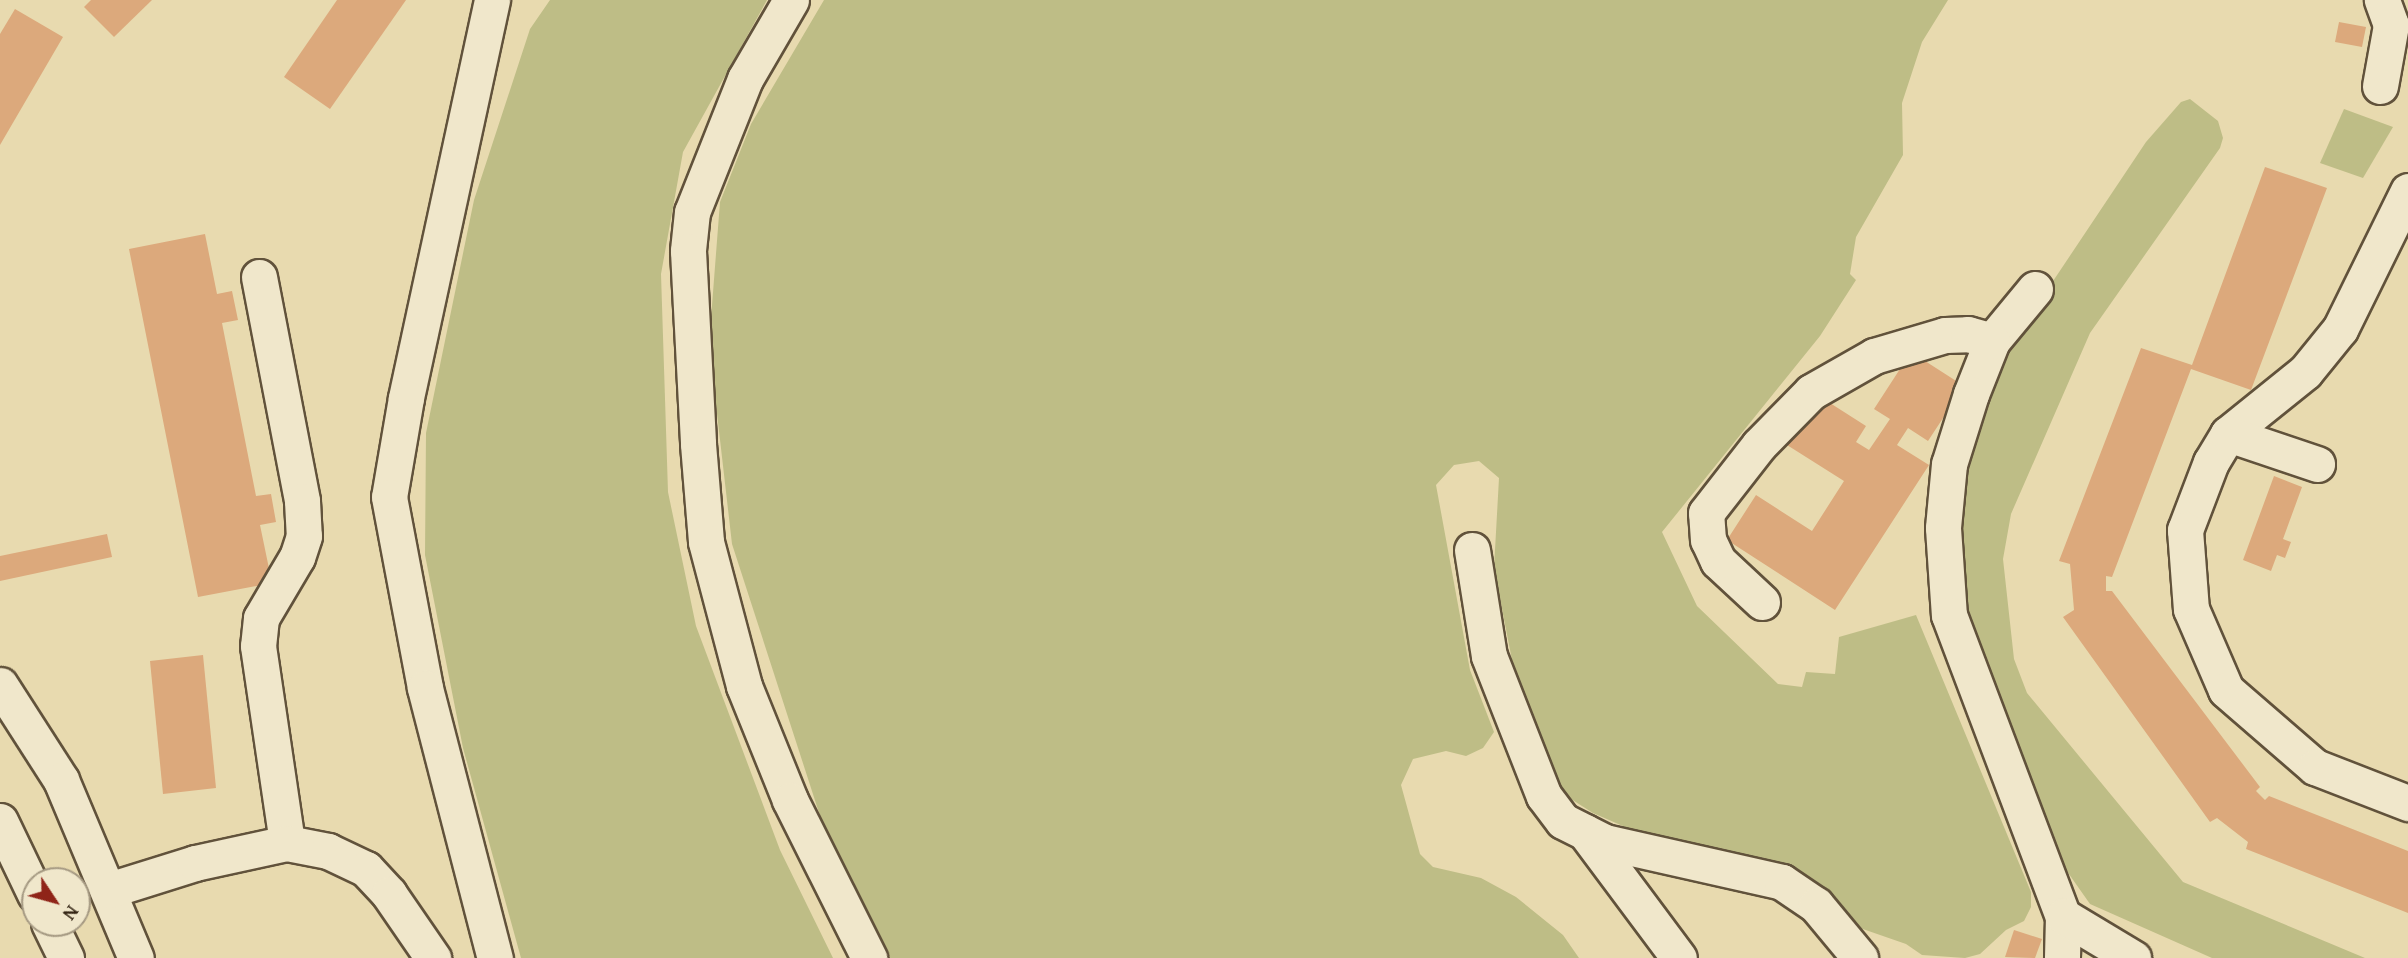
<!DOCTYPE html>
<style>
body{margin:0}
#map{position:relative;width:2408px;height:958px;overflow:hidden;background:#e8daaf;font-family:"Gentium Book Plus",serif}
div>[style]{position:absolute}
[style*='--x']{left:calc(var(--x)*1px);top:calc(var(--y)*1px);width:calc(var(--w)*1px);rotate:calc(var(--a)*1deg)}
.green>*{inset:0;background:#bebd86}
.building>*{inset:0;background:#dca97c}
.roads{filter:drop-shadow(2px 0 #61523b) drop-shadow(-2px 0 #61523b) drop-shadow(0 2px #61523b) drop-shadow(0 -2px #61523b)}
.minor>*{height:35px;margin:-17.5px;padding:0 17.5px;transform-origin:17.5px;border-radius:17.5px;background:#f0e7cb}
span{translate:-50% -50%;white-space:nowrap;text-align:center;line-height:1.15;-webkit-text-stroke:6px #f0e7cb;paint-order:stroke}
.north{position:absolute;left:21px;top:867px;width:70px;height:70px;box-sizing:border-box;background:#f0e7cb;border:2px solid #a59982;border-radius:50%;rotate:126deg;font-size:19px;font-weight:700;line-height:28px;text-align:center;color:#342514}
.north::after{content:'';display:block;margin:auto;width:24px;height:32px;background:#8f2418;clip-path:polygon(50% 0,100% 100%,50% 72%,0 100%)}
</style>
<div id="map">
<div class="green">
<div style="clip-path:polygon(550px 0,767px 0,683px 152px,661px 274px,668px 492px,696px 626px,780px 850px,833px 958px,521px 958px,463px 748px,425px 555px,426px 433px,474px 200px,530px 29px)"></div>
<div style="clip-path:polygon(824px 0,1948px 0,1922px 42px,1902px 103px,1903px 155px,1856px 237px,1850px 274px,1856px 280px,1820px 336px,1662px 532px,1697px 606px,1778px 684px,1802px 687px,1806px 672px,1835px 674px,1839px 637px,1916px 615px,2031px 892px,2031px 907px,2024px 921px,2006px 930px,1980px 954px,1965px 958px,1922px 955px,1906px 944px,1857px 927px,1745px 856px,1632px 830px,1593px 813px,1560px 792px,1512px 660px,1494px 568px,1499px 478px,1479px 461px,1454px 465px,1436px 485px,1470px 670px,1494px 732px,1483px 748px,1466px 756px,1446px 751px,1413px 759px,1401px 785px,1420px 854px,1433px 867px,1481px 878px,1516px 897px,1563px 935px,1579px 958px,887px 958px,822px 822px,732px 544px,709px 344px,720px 202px,751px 124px)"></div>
<div style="clip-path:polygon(2190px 99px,2218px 121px,2223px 138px,2220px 148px,2090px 333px,2011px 514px,2003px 559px,2014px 659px,2027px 693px,2183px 882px,2365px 958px,2212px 958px,2090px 904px,2064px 867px,1956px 588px,1956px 482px,2011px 344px,2146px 142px,2181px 102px)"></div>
<div style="clip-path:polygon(2344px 109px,2393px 127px,2363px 178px,2320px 163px)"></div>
</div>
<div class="building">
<div style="clip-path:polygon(91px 0,152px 0,114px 37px,84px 7px)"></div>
<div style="clip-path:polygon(337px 0,406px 0,330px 109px,284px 77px)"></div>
<div style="clip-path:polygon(15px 9px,63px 37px,0 145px,0 34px)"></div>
<div style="clip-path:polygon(2339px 22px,2366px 27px,2362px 47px,2335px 42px)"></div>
<div style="clip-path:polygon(2265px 167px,2327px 188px,2251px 390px,2191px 369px,2112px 577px,2106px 576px,2106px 591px,2112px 591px,2260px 787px,2256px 791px,2265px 800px,2269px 796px,2408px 851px,2408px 913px,2246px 849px,2248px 842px,2217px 818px,2210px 822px,2063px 617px,2074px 610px,2070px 564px,2059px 561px,2141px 348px,2192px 365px)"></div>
<div style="clip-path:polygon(205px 234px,217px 294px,232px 291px,238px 320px,222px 323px,256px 496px,271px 494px,276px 522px,260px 525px,272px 583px,198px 597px,129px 249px)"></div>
<div style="clip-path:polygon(1911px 352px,1964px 386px,1928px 441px,1908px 428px,1897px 445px,1929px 465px,1835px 610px,1727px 540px,1756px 495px,1812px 531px,1844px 481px,1787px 445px,1819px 396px,1866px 426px,1856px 442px,1869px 450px,1890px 419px,1874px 409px)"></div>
<div style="clip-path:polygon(2274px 476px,2302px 487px,2283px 539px,2291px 542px,2285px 558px,2277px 555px,2271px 571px,2243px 560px)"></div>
<div style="clip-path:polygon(107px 534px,112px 557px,0 581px,0 556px)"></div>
<div style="clip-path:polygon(203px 655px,216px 788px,163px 794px,150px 661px)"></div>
<div style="clip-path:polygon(2014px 930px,2042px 939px,2035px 958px,2005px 957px)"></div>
</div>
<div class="roads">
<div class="minor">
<div style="--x:492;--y:0;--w:407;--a:102.2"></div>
<div style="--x:406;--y:398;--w:100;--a:99.7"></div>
<div style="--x:389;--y:497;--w:194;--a:79.3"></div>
<div style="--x:425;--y:688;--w:279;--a:75.5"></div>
<div style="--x:791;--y:0;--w:91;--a:120.2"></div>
<div style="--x:745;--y:79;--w:143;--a:111.7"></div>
<div style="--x:692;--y:212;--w:39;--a:96"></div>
<div style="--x:688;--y:251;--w:193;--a:87"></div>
<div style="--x:698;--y:444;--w:98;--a:85.3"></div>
<div style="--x:706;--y:542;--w:149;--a:75.2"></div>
<div style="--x:744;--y:686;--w:123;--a:68"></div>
<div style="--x:790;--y:800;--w:177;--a:63.4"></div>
<div style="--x:2380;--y:86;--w:62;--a:-79.8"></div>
<div style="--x:2391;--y:25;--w:27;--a:-110"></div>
<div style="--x:2408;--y:191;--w:154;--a:116.2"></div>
<div style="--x:2340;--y:329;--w:55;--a:129.1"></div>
<div style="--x:2305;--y:372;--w:99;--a:141.2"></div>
<div style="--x:2228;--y:434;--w:33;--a:121"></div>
<div style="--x:2211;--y:462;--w:73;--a:110.9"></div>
<div style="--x:2185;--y:530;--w:79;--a:85.7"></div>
<div style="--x:2191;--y:609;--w:88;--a:66.6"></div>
<div style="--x:2226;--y:690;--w:118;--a:40.9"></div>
<div style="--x:2315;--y:767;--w:100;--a:21.2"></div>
<div style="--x:259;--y:277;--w:228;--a:79.1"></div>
<div style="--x:302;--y:501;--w:35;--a:87"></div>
<div style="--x:304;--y:536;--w:22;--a:108"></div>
<div style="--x:297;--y:557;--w:71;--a:120.5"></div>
<div style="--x:261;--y:618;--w:28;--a:96"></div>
<div style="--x:258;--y:646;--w:199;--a:81.6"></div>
<div style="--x:2035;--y:289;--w:67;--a:129.6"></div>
<div style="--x:1992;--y:341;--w:57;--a:111.6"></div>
<div style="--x:1971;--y:394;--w:73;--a:107.4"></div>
<div style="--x:1949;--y:464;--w:64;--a:95.4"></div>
<div style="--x:1943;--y:528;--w:87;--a:86.1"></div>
<div style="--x:1949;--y:615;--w:322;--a:69.3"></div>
<div style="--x:2063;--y:916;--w:42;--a:91.4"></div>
<div style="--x:2228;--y:434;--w:94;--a:18.6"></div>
<div style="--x:1472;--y:550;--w:107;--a:80.9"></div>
<div style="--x:1489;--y:656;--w:150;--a:68.6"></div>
<div style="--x:1544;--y:796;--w:31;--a:53"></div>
<div style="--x:1563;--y:821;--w:47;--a:26.6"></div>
<div style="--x:1605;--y:842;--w:181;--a:12.7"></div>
<div style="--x:1782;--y:882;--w:41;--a:34.1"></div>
<div style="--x:1816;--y:905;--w:69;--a:50.3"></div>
<div style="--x:1762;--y:602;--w:60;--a:-137"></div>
<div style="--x:1718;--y:561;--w:23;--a:-115"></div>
<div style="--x:1708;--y:540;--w:27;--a:-94"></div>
<div style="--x:1706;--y:513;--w:86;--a:-52.1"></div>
<div style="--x:1759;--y:445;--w:74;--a:-45.5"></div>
<div style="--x:1811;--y:392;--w:73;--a:-29.7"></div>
<div style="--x:1874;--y:356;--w:74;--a:-16.5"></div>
<div style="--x:1945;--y:335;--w:23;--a:-2"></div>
<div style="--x:1968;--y:334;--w:25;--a:16"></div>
<div style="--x:0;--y:685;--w:113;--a:57.3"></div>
<div style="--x:61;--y:780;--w:193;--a:67.2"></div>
<div style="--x:0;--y:821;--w:81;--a:64.4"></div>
<div style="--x:1585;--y:832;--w:157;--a:53.3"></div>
<div style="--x:109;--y:890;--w:90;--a:-17.4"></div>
<div style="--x:195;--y:863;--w:94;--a:-12.3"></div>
<div style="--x:287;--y:843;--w:42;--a:11"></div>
<div style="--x:328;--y:851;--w:42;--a:25.3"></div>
<div style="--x:366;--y:869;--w:34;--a:47"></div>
<div style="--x:389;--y:894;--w:78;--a:55.5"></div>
<div style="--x:2063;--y:916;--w:82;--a:31"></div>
<div style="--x:49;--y:923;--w:39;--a:64"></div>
</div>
</div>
<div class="north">N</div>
</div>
